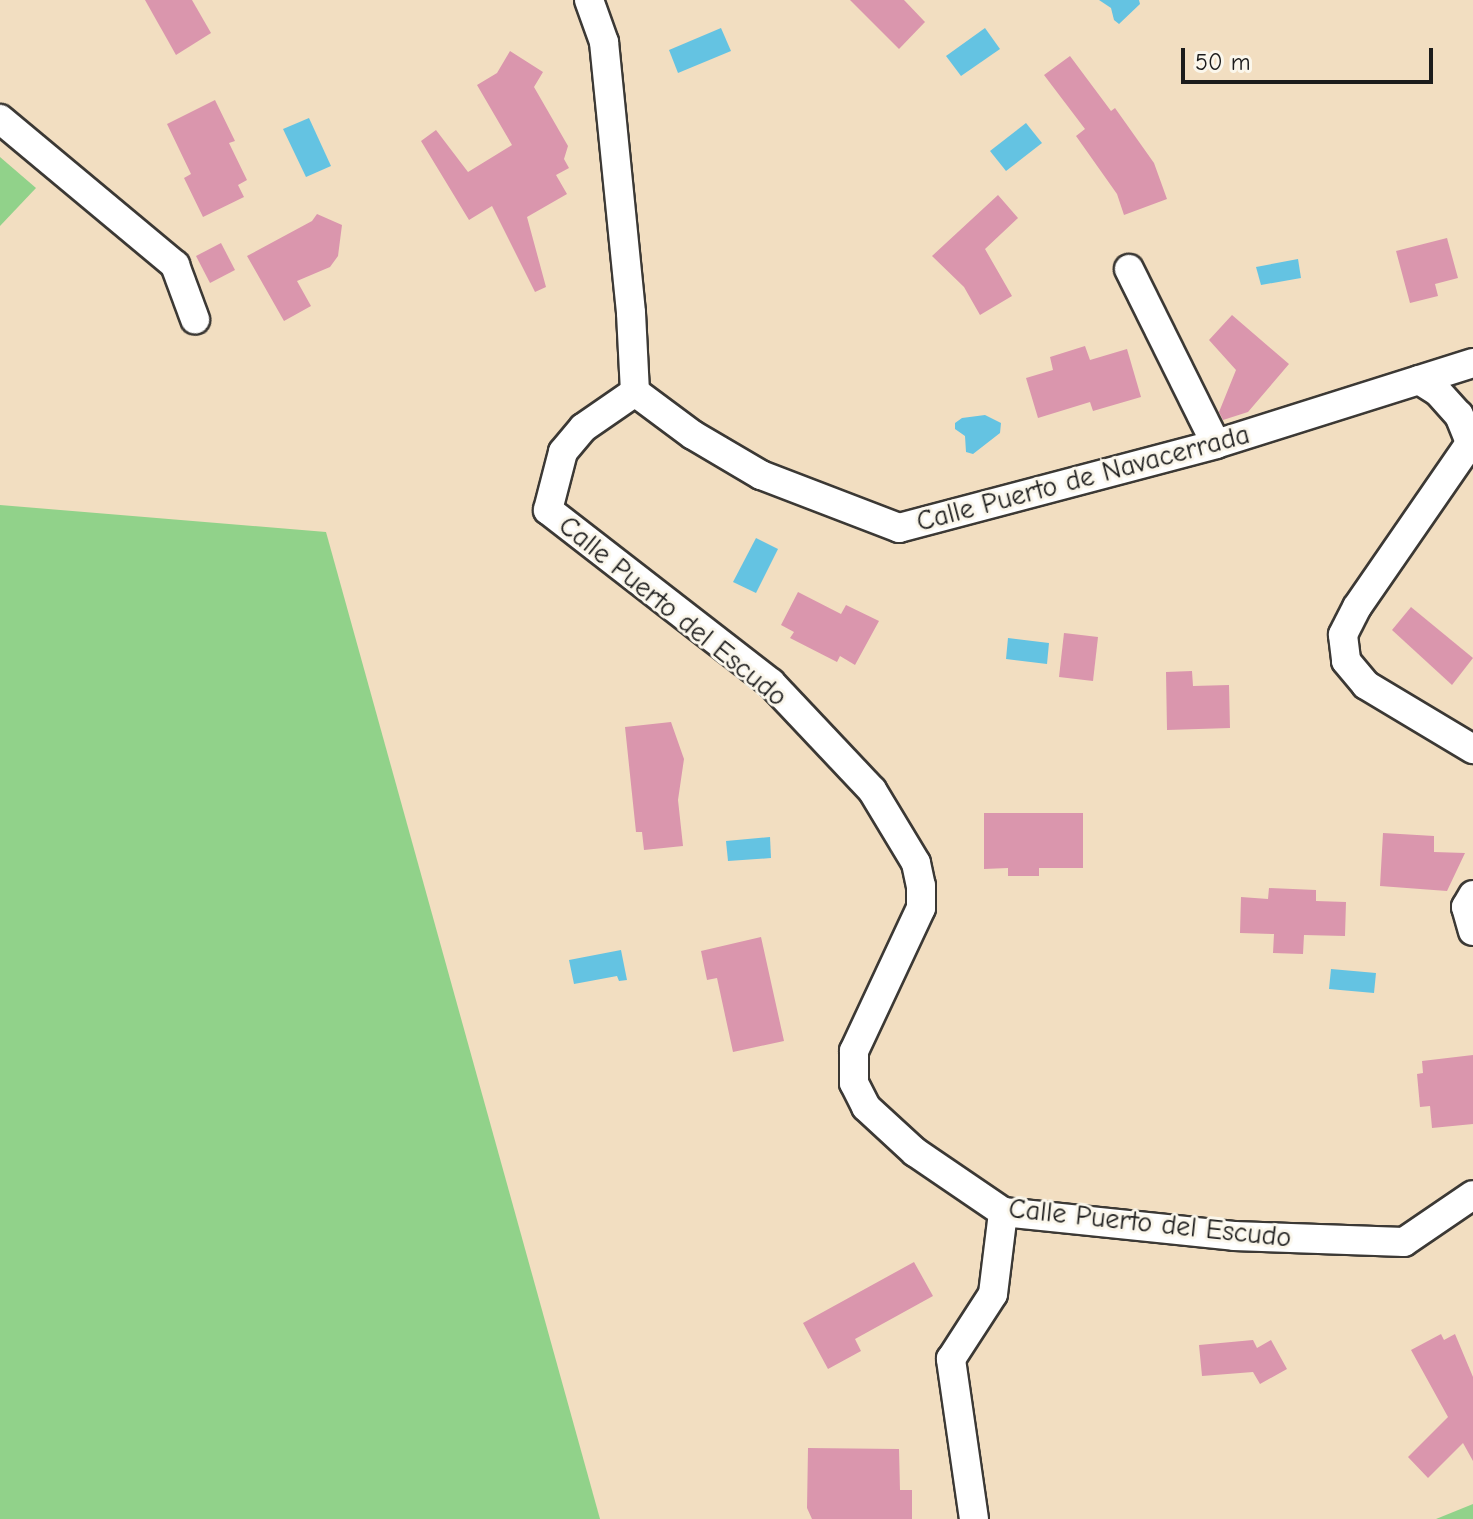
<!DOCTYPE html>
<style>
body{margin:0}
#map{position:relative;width:1473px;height:1519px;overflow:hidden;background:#f2dec1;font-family:"Comic Neue",sans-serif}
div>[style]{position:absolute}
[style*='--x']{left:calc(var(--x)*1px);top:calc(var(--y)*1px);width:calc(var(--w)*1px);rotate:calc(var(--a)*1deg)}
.green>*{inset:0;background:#91d28a}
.water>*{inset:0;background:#64c3e2}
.building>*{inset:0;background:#da96ad}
.roads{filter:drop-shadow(2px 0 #3c3935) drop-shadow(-2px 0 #3c3935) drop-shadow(0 2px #3c3935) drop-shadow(0 -2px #3c3935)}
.street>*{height:28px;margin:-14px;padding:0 14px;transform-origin:14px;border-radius:14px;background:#fff}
span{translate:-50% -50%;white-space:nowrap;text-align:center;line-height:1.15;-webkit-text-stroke:6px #fbf7ec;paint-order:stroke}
.street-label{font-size:28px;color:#1c1c1c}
.scale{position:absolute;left:1181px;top:48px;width:252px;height:36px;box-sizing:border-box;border:4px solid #1c1c1c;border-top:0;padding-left:10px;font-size:24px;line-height:28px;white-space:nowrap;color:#1c1c1c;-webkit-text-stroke:6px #fbf7ec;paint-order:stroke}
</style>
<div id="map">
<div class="green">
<div style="clip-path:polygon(0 157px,36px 188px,0 226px)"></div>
<div style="clip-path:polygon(0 505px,326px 532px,600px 1519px,0 1519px)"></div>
<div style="clip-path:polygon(1473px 1504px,1473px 1519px,1436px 1519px)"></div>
</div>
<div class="water">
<div style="clip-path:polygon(1099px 0,1139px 0,1140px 4px,1119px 24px,1114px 20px,1111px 8px)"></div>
<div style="clip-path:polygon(721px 28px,731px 51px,678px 73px,669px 50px)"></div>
<div style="clip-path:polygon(985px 28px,1000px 49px,961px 76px,946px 56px)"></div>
<div style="clip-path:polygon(309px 118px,331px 166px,306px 177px,283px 129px)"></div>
<div style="clip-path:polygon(1026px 123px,1042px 143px,1006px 171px,990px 151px)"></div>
<div style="clip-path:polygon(1298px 259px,1301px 278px,1261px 285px,1256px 267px)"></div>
<div style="clip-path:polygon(985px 415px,1001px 423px,1000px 433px,973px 454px,966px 452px,965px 436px,955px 429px,955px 423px,962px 418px)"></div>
<div style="clip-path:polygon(756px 538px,778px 549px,756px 593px,733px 582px)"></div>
<div style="clip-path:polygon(1008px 638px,1049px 643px,1047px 664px,1006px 659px)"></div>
<div style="clip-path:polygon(770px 837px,771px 858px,728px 861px,726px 841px)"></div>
<div style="clip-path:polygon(621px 950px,627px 980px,619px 981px,617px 976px,574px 984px,569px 960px)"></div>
<div style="clip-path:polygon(1331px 969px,1376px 973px,1374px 993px,1329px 989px)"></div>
</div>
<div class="building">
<div style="clip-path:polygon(145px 0,192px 0,211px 33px,176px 55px)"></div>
<div style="clip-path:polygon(850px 0,904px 0,925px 22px,899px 49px)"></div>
<div style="clip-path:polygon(510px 51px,543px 72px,534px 87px,568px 146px,564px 159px,569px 168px,556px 175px,567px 194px,527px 217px,546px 287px,535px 292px,492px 206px,469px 220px,421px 141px,436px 130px,468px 172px,512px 145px,477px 85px,497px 73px)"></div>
<div style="clip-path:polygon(1070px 56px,1111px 111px,1115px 108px,1154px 163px,1167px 199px,1124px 215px,1117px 194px,1076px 136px,1085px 129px,1044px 75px)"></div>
<div style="clip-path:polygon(215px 100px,235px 141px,229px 143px,247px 180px,238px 185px,244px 197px,203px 217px,184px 178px,191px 174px,167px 124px)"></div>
<div style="clip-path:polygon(998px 195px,1018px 218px,985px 249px,1012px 296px,980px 315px,964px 287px,932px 256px)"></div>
<div style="clip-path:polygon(317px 214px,342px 225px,338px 256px,330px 267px,297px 281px,311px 306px,284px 321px,247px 256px,312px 221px)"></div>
<div style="clip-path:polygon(1447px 238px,1458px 278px,1435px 284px,1438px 296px,1410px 303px,1396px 251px)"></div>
<div style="clip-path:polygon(221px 243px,235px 270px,210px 283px,196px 256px)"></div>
<div style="clip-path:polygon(1232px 315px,1289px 364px,1248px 412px,1223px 420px,1219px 412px,1236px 370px,1209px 340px)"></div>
<div style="clip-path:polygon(1085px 346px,1090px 360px,1127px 349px,1141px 397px,1093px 411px,1090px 402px,1038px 418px,1026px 378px,1053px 370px,1050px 357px)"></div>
<div style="clip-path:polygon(798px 592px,841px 614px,846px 605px,879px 621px,855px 665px,840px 656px,837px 662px,790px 638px,794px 632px,781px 625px)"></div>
<div style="clip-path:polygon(1411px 607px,1473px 658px,1452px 685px,1392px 630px)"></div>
<div style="clip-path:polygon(1064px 633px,1098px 637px,1093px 681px,1059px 677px)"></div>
<div style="clip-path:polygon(1192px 671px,1193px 686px,1229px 685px,1230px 728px,1167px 730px,1166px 672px)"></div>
<div style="clip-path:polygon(671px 722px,684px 759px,678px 800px,683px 846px,644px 850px,642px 832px,636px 832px,625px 727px)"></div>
<div style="clip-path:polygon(984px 813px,1083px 813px,1083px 868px,1039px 868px,1039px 876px,1008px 876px,1008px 868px,984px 869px)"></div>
<div style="clip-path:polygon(1383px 833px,1434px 836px,1434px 852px,1465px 853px,1447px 891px,1380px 886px)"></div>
<div style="clip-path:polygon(1269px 888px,1316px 890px,1316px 901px,1346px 902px,1345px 936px,1304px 935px,1303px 954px,1273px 953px,1274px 934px,1240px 933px,1241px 897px,1268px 899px)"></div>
<div style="clip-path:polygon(761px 937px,784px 1041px,733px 1052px,717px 978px,707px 980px,701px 951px)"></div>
<div style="clip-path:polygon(1473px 1055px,1473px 1124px,1432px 1128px,1430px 1106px,1420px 1107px,1417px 1074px,1423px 1073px,1422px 1061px)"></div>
<div style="clip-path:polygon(914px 1262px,933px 1296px,855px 1339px,861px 1351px,828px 1369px,803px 1323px)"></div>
<div style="clip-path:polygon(1441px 1334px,1444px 1340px,1455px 1334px,1473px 1377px,1473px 1461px,1463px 1443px,1428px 1478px,1408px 1457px,1448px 1417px,1411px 1350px)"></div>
<div style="clip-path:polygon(1253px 1340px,1257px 1348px,1271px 1340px,1287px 1369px,1260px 1384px,1253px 1372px,1202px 1376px,1199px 1345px)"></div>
<div style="clip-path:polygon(808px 1448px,899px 1449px,900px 1490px,912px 1490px,912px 1519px,812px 1519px,807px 1508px)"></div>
</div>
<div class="roads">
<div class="street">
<div style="--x:589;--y:0;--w:45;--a:70.3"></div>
<div style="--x:604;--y:42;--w:272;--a:84.3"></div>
<div style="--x:631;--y:313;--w:79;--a:87.1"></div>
<div style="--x:635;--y:392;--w:72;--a:36.6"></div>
<div style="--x:693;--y:435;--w:79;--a:30.5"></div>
<div style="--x:761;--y:475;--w:148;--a:21"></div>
<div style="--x:899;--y:528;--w:328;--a:-14.8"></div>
<div style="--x:1216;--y:444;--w:269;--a:-17.5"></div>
<div style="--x:0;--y:119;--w:228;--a:39.8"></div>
<div style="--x:175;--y:265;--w:58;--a:69.7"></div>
<div style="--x:1129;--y:269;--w:195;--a:63.6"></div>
<div style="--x:1419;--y:380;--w:22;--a:32"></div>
<div style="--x:1438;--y:392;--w:31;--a:48"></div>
<div style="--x:1459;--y:415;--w:31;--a:68"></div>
<div style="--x:635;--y:392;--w:63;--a:145.3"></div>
<div style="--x:583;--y:428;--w:31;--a:130"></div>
<div style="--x:563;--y:452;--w:60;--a:104.5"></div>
<div style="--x:548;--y:510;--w:282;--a:37.8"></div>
<div style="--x:771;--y:683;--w:147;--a:46.7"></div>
<div style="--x:872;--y:790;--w:85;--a:58.9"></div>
<div style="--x:916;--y:863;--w:24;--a:78"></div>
<div style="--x:921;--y:886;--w:22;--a:90"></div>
<div style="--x:921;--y:908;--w:158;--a:115.1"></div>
<div style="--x:854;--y:1051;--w:32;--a:90"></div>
<div style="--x:854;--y:1083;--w:27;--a:63"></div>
<div style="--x:866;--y:1107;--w:67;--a:42.6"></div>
<div style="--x:915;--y:1152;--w:107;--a:34.3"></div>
<div style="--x:1003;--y:1212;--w:232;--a:5.9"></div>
<div style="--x:1234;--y:1236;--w:170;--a:2"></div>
<div style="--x:1404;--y:1242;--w:83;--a:-34.3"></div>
<div style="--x:1473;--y:439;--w:204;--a:124.6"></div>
<div style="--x:1357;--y:607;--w:31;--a:117"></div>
<div style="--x:1343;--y:635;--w:26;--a:83"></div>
<div style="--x:1346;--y:661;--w:31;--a:50"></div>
<div style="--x:1366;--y:685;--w:125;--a:30.9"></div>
<div style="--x:1473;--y:895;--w:14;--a:120"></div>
<div style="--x:1466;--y:907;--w:25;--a:74"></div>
<div style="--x:974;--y:1519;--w:162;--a:-98.2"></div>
<div style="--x:951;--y:1359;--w:77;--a:-57.1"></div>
<div style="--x:993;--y:1294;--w:83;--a:-83"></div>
</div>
</div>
<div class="street-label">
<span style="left:1083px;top:478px;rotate:-15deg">Calle Puerto de Navacerrada</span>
<span style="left:673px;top:611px;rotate:39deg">Calle Puerto del Escudo</span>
<span style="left:1150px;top:1223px;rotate:6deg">Calle Puerto del Escudo</span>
</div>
<div class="scale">50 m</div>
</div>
